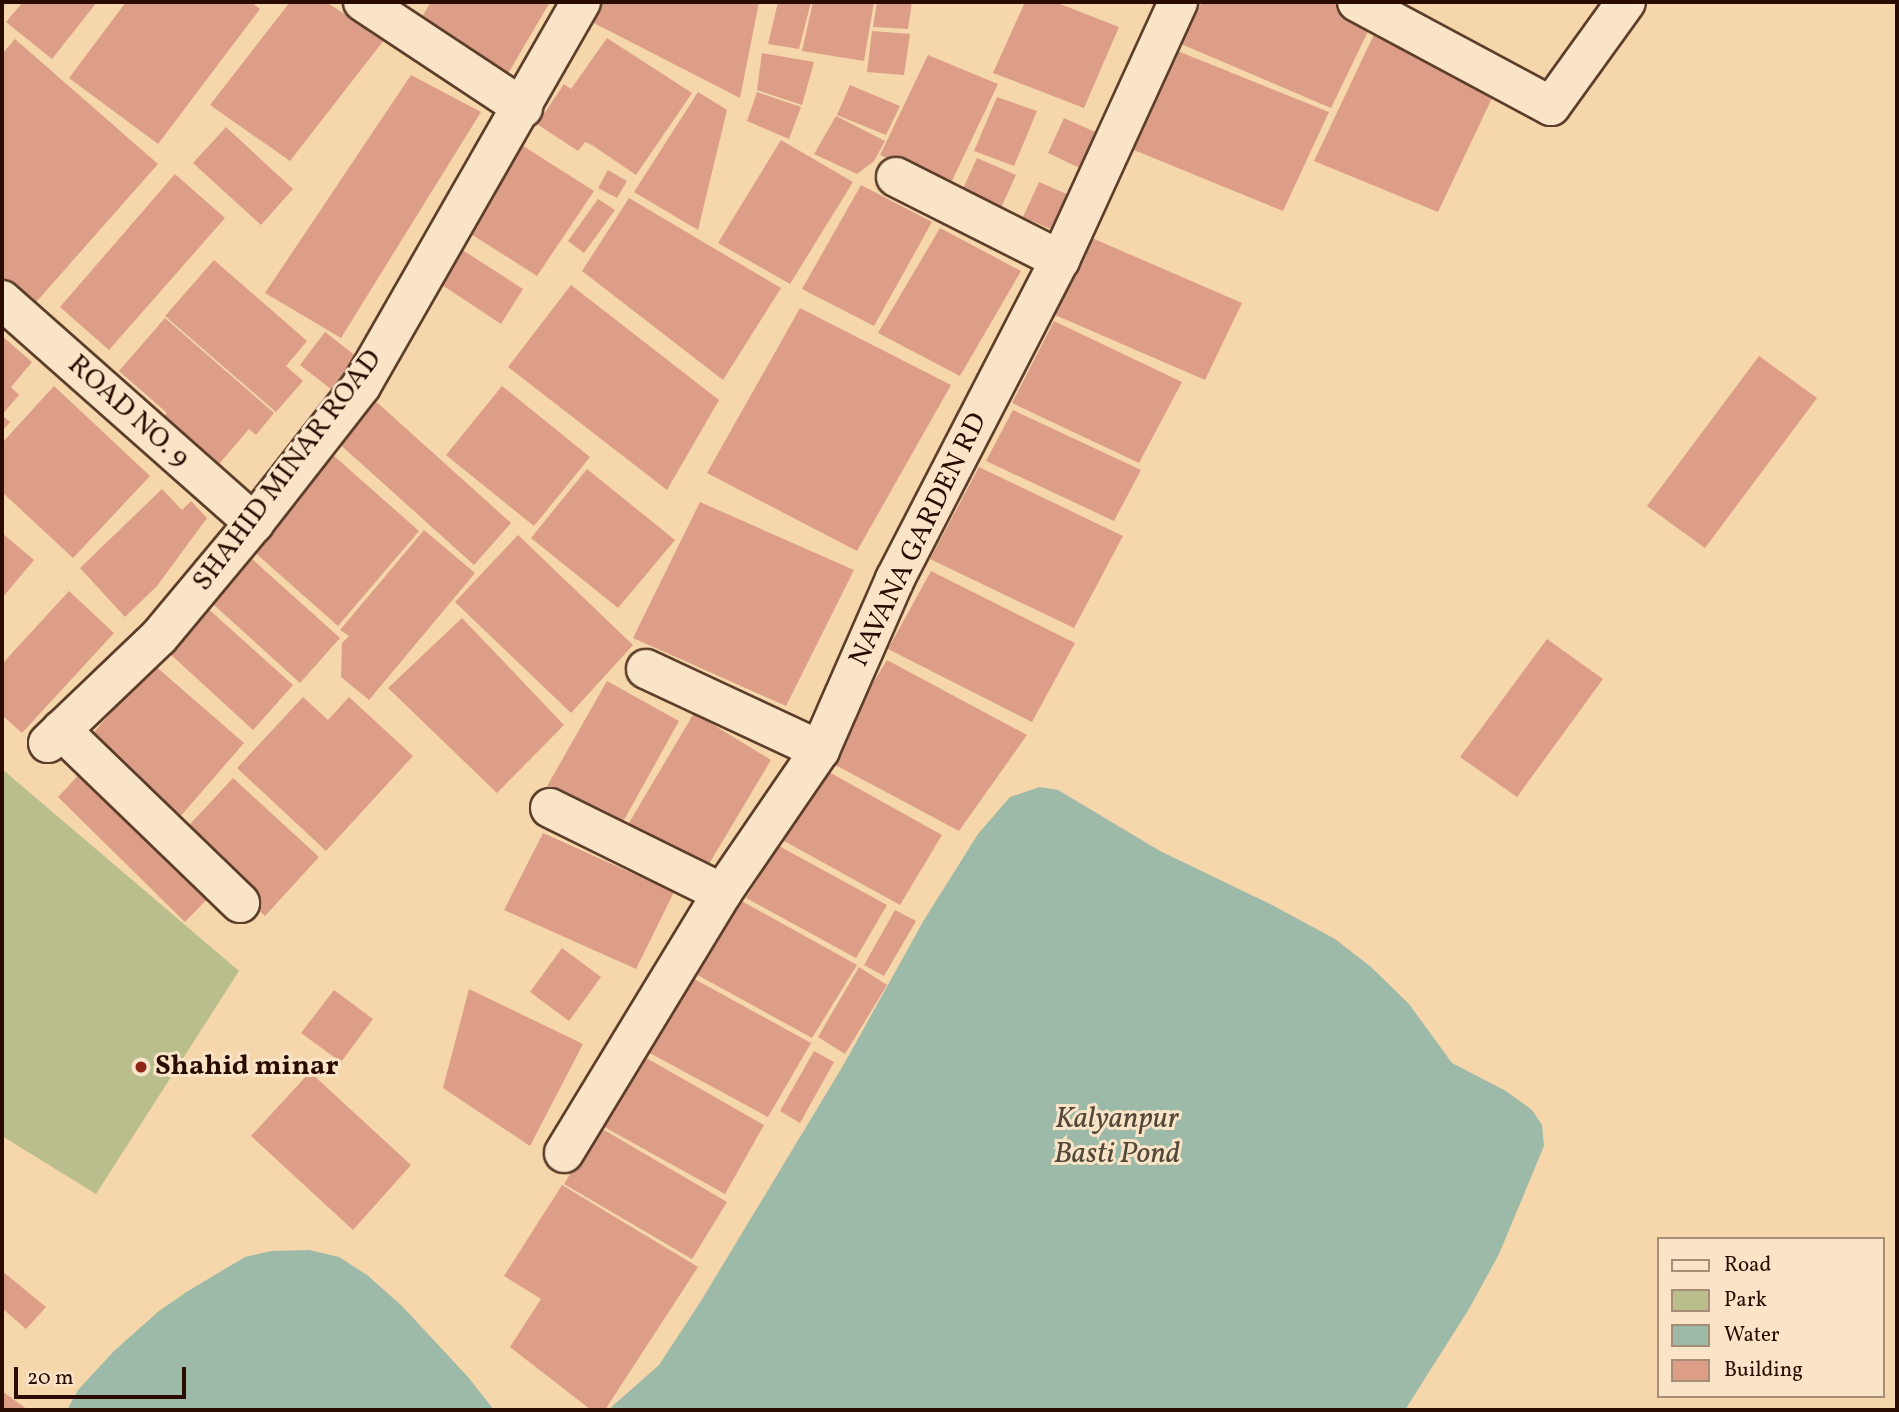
<!DOCTYPE html>
<style>
body{margin:0}
#map{position:relative;width:1899px;height:1412px;overflow:hidden;background:#f6d6ab;font-family:Vollkorn,serif}
div>[style]{position:absolute}
[style*='--x']{left:calc(var(--x)*1px);top:calc(var(--y)*1px);width:calc(var(--w)*1px);rotate:calc(var(--a)*1deg)}
.green>*{inset:0;background:#b9be8c}
.water>*{inset:0;background:#9db9a7}
.building>*{inset:0;background:#dd9e88}
.roads{filter:drop-shadow(2px 0 #5d3e2b) drop-shadow(-2px 0 #5d3e2b) drop-shadow(0 2px #5d3e2b) drop-shadow(0 -2px #5d3e2b)}
.minor>*{height:38px;margin:-19px;padding:0 19px;transform-origin:19px;border-radius:19px;background:#f9e4c8}
.dots>*{width:19px;height:19px;translate:-50% -50%;box-sizing:border-box;border:4px solid #f9e4c8;border-radius:50%}
span{translate:-50% -50%;white-space:nowrap;text-align:center;line-height:1.15;-webkit-text-stroke:6px #f9e4c8;paint-order:stroke}
.street-label{font-size:28px;color:#2a0b00}
.poi-label{font-size:28px;color:#2a0b00;font-weight:700}
.left{translate:0 -50%;text-align:left}
.water-label{font-size:30px;color:#52483a;font-style:italic}
.frame{position:absolute;inset:0;border:4px solid #2a0b00;pointer-events:none}
.legend{position:absolute;left:1657px;top:1237px;width:228px;height:161px;box-sizing:border-box;background:#f9e4c8;border:2px solid #a68d78;margin:0;padding:9px 12px;list-style:none;font-size:21px;color:#2a0b00}
.legend li{display:flex;align-items:center;gap:14px;height:35px}
.legend b{width:35px;border:2px solid #a68d78}
.scale{position:absolute;left:14px;top:1367px;width:172px;height:32px;box-sizing:border-box;border:4px solid #2a0b00;border-top:0;padding-left:9px;font-size:21px;line-height:24px;white-space:nowrap;color:#2a0b00;-webkit-text-stroke:5px #f9e4c8;paint-order:stroke}
</style>
<div id="map">
<div class="green">
<div style="clip-path:polygon(2px 769px,239px 971px,96px 1194px,2px 1136px)"></div>
</div>
<div class="water">
<div style="clip-path:polygon(1040px 787px,1058px 790px,1160px 851px,1272px 905px,1335px 939px,1371px 967px,1409px 1004px,1452px 1063px,1506px 1091px,1532px 1110px,1542px 1125px,1544px 1146px,1499px 1254px,1469px 1309px,1405px 1410px,608px 1410px,659px 1365px,701px 1301px,844px 1064px,924px 920px,978px 834px,1010px 797px)"></div>
<div style="clip-path:polygon(309px 1250px,339px 1257px,367px 1275px,402px 1306px,468px 1377px,494px 1410px,67px 1410px,78px 1390px,114px 1351px,159px 1311px,188px 1291px,245px 1257px,271px 1251px)"></div>
</div>
<div class="building">
<div style="clip-path:polygon(23px 2px,97px 2px,52px 59px,6px 22px)"></div>
<div style="clip-path:polygon(126px 2px,251px 2px,260px 9px,158px 144px,69px 78px)"></div>
<div style="clip-path:polygon(290px 2px,326px 2px,384px 40px,290px 161px,210px 105px)"></div>
<div style="clip-path:polygon(431px 2px,550px 2px,503px 82px,412px 33px)"></div>
<div style="clip-path:polygon(596px 2px,759px 2px,740px 98px,586px 19px)"></div>
<div style="clip-path:polygon(778px 2px,811px 2px,799px 49px,768px 44px)"></div>
<div style="clip-path:polygon(813px 2px,874px 2px,864px 61px,802px 51px)"></div>
<div style="clip-path:polygon(877px 2px,912px 2px,908px 29px,873px 27px)"></div>
<div style="clip-path:polygon(1025px 2px,1055px 2px,1119px 27px,1084px 108px,993px 73px)"></div>
<div style="clip-path:polygon(1202px 2px,1333px 2px,1374px 19px,1331px 108px,1181px 44px)"></div>
<div style="clip-path:polygon(1377px 28px,1501px 79px,1438px 212px,1314px 161px)"></div>
<div style="clip-path:polygon(872px 31px,910px 34px,904px 75px,867px 72px)"></div>
<div style="clip-path:polygon(607px 38px,692px 93px,636px 175px,592px 145px,585px 142px,578px 151px,537px 124px,564px 84px,571px 89px)"></div>
<div style="clip-path:polygon(15px 39px,158px 164px,23px 317px,2px 298px,2px 54px)"></div>
<div style="clip-path:polygon(1175px 50px,1329px 112px,1283px 211px,1129px 148px)"></div>
<div style="clip-path:polygon(762px 53px,814px 62px,802px 105px,757px 90px)"></div>
<div style="clip-path:polygon(928px 55px,998px 84px,950px 185px,880px 155px)"></div>
<div style="clip-path:polygon(411px 75px,481px 112px,341px 338px,265px 293px)"></div>
<div style="clip-path:polygon(850px 85px,900px 106px,886px 135px,837px 115px)"></div>
<div style="clip-path:polygon(698px 92px,727px 110px,698px 230px,634px 192px)"></div>
<div style="clip-path:polygon(757px 92px,801px 107px,789px 139px,747px 121px)"></div>
<div style="clip-path:polygon(997px 97px,1037px 111px,1014px 166px,974px 151px)"></div>
<div style="clip-path:polygon(836px 116px,885px 141px,874px 161px,857px 174px,814px 154px)"></div>
<div style="clip-path:polygon(1064px 118px,1104px 136px,1088px 172px,1048px 153px)"></div>
<div style="clip-path:polygon(226px 127px,293px 189px,261px 225px,193px 163px)"></div>
<div style="clip-path:polygon(781px 140px,853px 182px,790px 284px,718px 243px)"></div>
<div style="clip-path:polygon(520px 144px,594px 191px,537px 276px,463px 229px)"></div>
<div style="clip-path:polygon(977px 158px,1016px 175px,1000px 210px,961px 193px)"></div>
<div style="clip-path:polygon(608px 170px,627px 181px,617px 198px,598px 188px)"></div>
<div style="clip-path:polygon(175px 174px,225px 218px,109px 350px,60px 307px)"></div>
<div style="clip-path:polygon(1039px 182px,1078px 199px,1062px 234px,1023px 217px)"></div>
<div style="clip-path:polygon(861px 185px,932px 222px,874px 326px,802px 289px)"></div>
<div style="clip-path:polygon(629px 198px,781px 288px,723px 380px,582px 271px)"></div>
<div style="clip-path:polygon(598px 199px,615px 210px,584px 253px,568px 241px)"></div>
<div style="clip-path:polygon(940px 228px,1021px 271px,960px 376px,878px 333px)"></div>
<div style="clip-path:polygon(1092px 238px,1242px 303px,1205px 380px,1055px 315px)"></div>
<div style="clip-path:polygon(461px 249px,523px 289px,501px 324px,439px 283px)"></div>
<div style="clip-path:polygon(214px 260px,307px 341px,286px 366px,303px 381px,276px 412px,165px 316px)"></div>
<div style="clip-path:polygon(571px 285px,719px 400px,667px 490px,508px 367px)"></div>
<div style="clip-path:polygon(800px 308px,951px 385px,857px 551px,707px 473px)"></div>
<div style="clip-path:polygon(165px 318px,274px 413px,256px 435px,249px 429px,214px 470px,158px 422px,167px 413px,119px 371px)"></div>
<div style="clip-path:polygon(1054px 321px,1182px 382px,1139px 463px,1012px 403px)"></div>
<div style="clip-path:polygon(325px 332px,361px 360px,336px 393px,300px 365px)"></div>
<div style="clip-path:polygon(2px 336px,32px 362px,11px 387px,19px 395px,2px 415px,10px 422px,2px 431px)"></div>
<div style="clip-path:polygon(1759px 356px,1817px 398px,1705px 548px,1647px 506px)"></div>
<div style="clip-path:polygon(54px 386px,150px 476px,73px 558px,2px 492px,2px 443px)"></div>
<div style="clip-path:polygon(502px 386px,590px 457px,534px 526px,446px 455px)"></div>
<div style="clip-path:polygon(371px 397px,511px 523px,474px 565px,334px 439px)"></div>
<div style="clip-path:polygon(1013px 410px,1141px 470px,1114px 521px,986px 461px)"></div>
<div style="clip-path:polygon(325px 448px,419px 531px,338px 626px,244px 543px)"></div>
<div style="clip-path:polygon(979px 467px,1123px 536px,1074px 628px,930px 559px)"></div>
<div style="clip-path:polygon(587px 469px,675px 540px,618px 608px,531px 538px)"></div>
<div style="clip-path:polygon(162px 489px,182px 510px,191px 501px,207px 518px,157px 586px,125px 617px,80px 568px)"></div>
<div style="clip-path:polygon(700px 502px,854px 570px,786px 706px,633px 638px)"></div>
<div style="clip-path:polygon(424px 530px,475px 573px,369px 700px,341px 677px,342px 643px,349px 636px,340px 630px)"></div>
<div style="clip-path:polygon(2px 533px,34px 560px,2px 598px)"></div>
<div style="clip-path:polygon(518px 535px,633px 645px,571px 713px,455px 602px)"></div>
<div style="clip-path:polygon(242px 550px,340px 638px,300px 683px,202px 594px)"></div>
<div style="clip-path:polygon(931px 571px,1075px 643px,1032px 722px,888px 649px)"></div>
<div style="clip-path:polygon(69px 591px,114px 633px,22px 733px,2px 715px,2px 664px)"></div>
<div style="clip-path:polygon(195px 597px,293px 685px,253px 730px,156px 641px)"></div>
<div style="clip-path:polygon(462px 618px,564px 725px,497px 793px,388px 688px)"></div>
<div style="clip-path:polygon(1547px 639px,1603px 679px,1517px 797px,1460px 757px)"></div>
<div style="clip-path:polygon(887px 660px,1027px 735px,959px 831px,826px 760px)"></div>
<div style="clip-path:polygon(153px 664px,244px 743px,179px 818px,88px 739px)"></div>
<div style="clip-path:polygon(607px 681px,679px 721px,619px 829px,546px 788px)"></div>
<div style="clip-path:polygon(303px 697px,328px 720px,349px 697px,413px 756px,326px 851px,237px 768px)"></div>
<div style="clip-path:polygon(694px 713px,771px 760px,703px 874px,626px 828px)"></div>
<div style="clip-path:polygon(87px 766px,215px 891px,185px 922px,58px 797px)"></div>
<div style="clip-path:polygon(820px 767px,942px 835px,900px 905px,777px 837px)"></div>
<div style="clip-path:polygon(233px 778px,319px 857px,265px 916px,179px 836px)"></div>
<div style="clip-path:polygon(543px 833px,674px 892px,636px 969px,504px 910px)"></div>
<div style="clip-path:polygon(779px 846px,887px 905px,856px 958px,746px 898px)"></div>
<div style="clip-path:polygon(738px 899px,857px 965px,812px 1038px,694px 973px)"></div>
<div style="clip-path:polygon(895px 910px,916px 921px,884px 976px,864px 965px)"></div>
<div style="clip-path:polygon(562px 948px,601px 977px,569px 1021px,530px 992px)"></div>
<div style="clip-path:polygon(859px 967px,887px 985px,845px 1054px,818px 1037px)"></div>
<div style="clip-path:polygon(689px 976px,811px 1043px,768px 1117px,644px 1050px)"></div>
<div style="clip-path:polygon(469px 989px,583px 1044px,530px 1146px,443px 1088px)"></div>
<div style="clip-path:polygon(334px 990px,373px 1019px,341px 1062px,301px 1033px)"></div>
<div style="clip-path:polygon(814px 1051px,834px 1062px,800px 1123px,780px 1111px)"></div>
<div style="clip-path:polygon(641px 1055px,764px 1125px,725px 1194px,599px 1124px)"></div>
<div style="clip-path:polygon(310px 1072px,411px 1165px,353px 1230px,251px 1136px)"></div>
<div style="clip-path:polygon(599px 1127px,727px 1202px,692px 1259px,564px 1184px)"></div>
<div style="clip-path:polygon(562px 1185px,698px 1267px,605px 1410px,591px 1410px,510px 1347px,541px 1299px,504px 1276px)"></div>
<div style="clip-path:polygon(2px 1271px,46px 1307px,26px 1329px,2px 1308px)"></div>
<div style="clip-path:polygon(2px 1391px,28px 1410px,2px 1410px)"></div>
</div>
<div class="roads">
<div class="minor">
<div style="--x:363;--y:2;--w:192;--a:33.5"></div>
<div style="--x:1357;--y:2;--w:220;--a:28.2"></div>
<div style="--x:1551;--y:106;--w:128;--a:-54.2"></div>
<div style="--x:896;--y:177;--w:184;--a:26.8"></div>
<div style="--x:2;--y:300;--w:337;--a:41.5"></div>
<div style="--x:646;--y:669;--w:192;--a:25"></div>
<div style="--x:61;--y:730;--w:249;--a:44"></div>
<div style="--x:48;--y:743;--w:153;--a:-43.7"></div>
<div style="--x:159;--y:637;--w:148;--a:-50.2"></div>
<div style="--x:254;--y:523;--w:174;--a:-52"></div>
<div style="--x:361;--y:386;--w:443;--a:-60.2"></div>
<div style="--x:550;--y:808;--w:192;--a:26.3"></div>
<div style="--x:722;--y:893;--w:173;--a:-55.6"></div>
<div style="--x:820;--y:750;--w:187;--a:-66.3"></div>
<div style="--x:895;--y:579;--w:359;--a:-62.7"></div>
<div style="--x:1060;--y:260;--w:284;--a:-65.4"></div>
<div style="--x:564;--y:1153;--w:304;--a:-58.7"></div>
</div>
</div>
<div class="dots">
<div style="left:141px;top:1067px;background:#8f2418"></div>
</div>
<div class="street-label">
<span style="left:128px;top:412px;rotate:42deg">ROAD NO. 9</span>
<span style="left:288px;top:471px;rotate:-53deg">SHAHID MINAR ROAD</span>
<span style="left:919px;top:540px;rotate:-64deg">NAVANA GARDEN RD</span>
</div>
<div class="poi-label">
<span class="left" style="left:155px;top:1067px">Shahid minar</span>
</div>
<div class="water-label">
<span style="left:1117px;top:1136px">Kalyanpur<br>Basti Pond</span>
</div>
<div class="frame"></div>
<ul class="legend">
<li><b style="height:9px;background:#f9e4c8"></b>Road</li>
<li><b style="height:19px;background:#b9be8c"></b>Park</li>
<li><b style="height:19px;background:#9db9a7"></b>Water</li>
<li><b style="height:19px;background:#dd9e88"></b>Building</li>
</ul>
<div class="scale">20 m</div>
</div>
